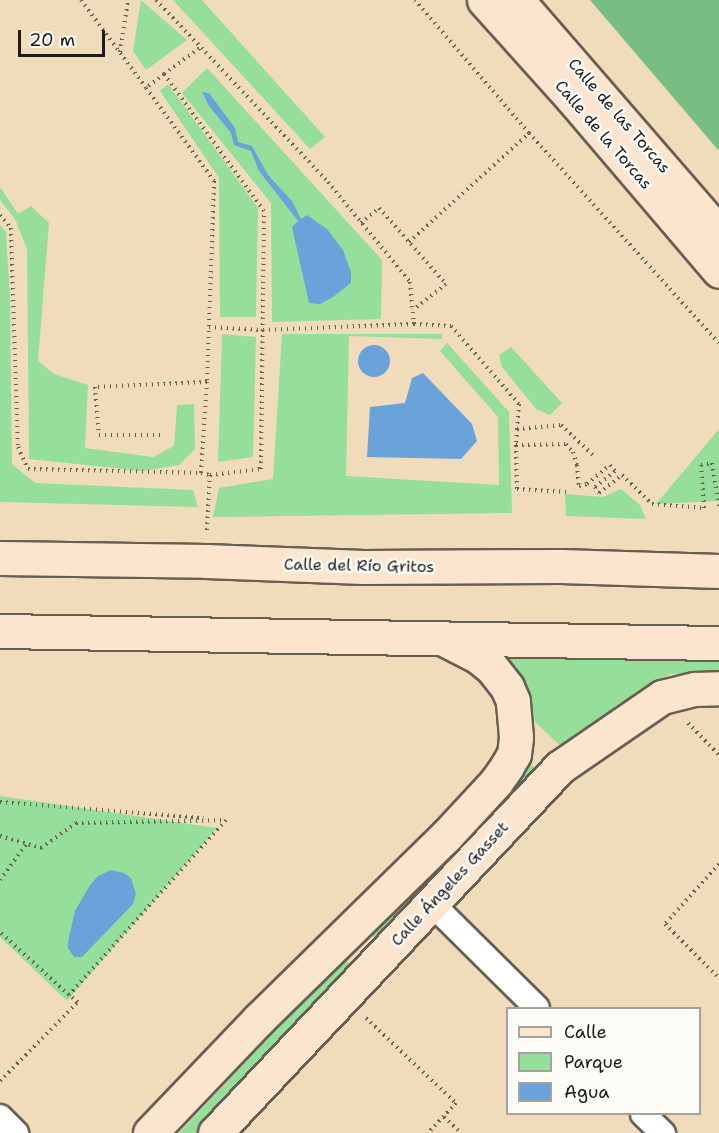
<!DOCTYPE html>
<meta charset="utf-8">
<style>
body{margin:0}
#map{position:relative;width:719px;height:1133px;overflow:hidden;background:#f0dcbb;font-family:"Shantell Sans",sans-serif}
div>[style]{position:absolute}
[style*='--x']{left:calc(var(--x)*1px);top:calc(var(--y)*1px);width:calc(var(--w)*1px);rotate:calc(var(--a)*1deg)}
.green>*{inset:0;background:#96df9a}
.forest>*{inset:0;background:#78be82}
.water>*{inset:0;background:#69a3d9}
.round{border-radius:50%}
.path>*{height:4px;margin-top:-2px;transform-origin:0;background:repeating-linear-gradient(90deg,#665f54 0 1.5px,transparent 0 6px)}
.roads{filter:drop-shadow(2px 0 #665f54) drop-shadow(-2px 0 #665f54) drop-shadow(0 2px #665f54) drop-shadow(0 -2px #665f54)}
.street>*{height:24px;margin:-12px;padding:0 12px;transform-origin:12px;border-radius:12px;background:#fff}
.secondary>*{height:33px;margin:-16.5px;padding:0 16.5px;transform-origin:16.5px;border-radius:16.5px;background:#fbe5cf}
span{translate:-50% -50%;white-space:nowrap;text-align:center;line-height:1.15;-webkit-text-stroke:5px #fdfcf7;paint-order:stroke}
.street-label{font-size:16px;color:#1c1c1c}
.legend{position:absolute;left:506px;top:1007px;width:195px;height:108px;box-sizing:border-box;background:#fdfcf7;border:2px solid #a3a29f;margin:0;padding:8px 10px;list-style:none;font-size:18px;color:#1c1c1c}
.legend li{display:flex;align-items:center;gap:12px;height:30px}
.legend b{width:30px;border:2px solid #a3a29f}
.scale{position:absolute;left:18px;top:30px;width:87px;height:27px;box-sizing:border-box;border:3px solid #1c1c1c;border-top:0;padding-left:8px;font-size:18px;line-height:21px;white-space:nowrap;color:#1c1c1c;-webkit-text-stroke:4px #fdfcf7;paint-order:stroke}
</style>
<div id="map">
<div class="green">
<div style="clip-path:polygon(141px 0,187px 40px,146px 70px,133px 51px)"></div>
<div style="clip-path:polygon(173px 0,202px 0,325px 137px,310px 149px)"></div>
<div style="clip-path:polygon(207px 68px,382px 260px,381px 319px,272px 322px,271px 203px,182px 93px)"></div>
<div style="clip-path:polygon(168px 84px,258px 208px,256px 317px,220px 317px,219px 178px,160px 91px)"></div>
<div style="clip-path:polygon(0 187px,18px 214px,31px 206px,49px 223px,38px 361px,54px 374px,88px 385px,85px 448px,153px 457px,174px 446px,177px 405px,194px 404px,195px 449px,179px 465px,143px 471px,29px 459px,27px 249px,15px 219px,0 200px)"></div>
<div style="clip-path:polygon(0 225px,6px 232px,10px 298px,12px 464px,35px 483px,193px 490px,198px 507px,0 502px)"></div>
<div style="clip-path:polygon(222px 334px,256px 337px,253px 457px,218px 462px)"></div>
<div style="clip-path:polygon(282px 334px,442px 334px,442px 339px,349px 336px,346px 476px,499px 485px,498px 417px,440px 351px,447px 343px,509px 412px,512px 513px,213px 517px,219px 488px,273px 479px)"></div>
<div style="clip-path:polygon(511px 347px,562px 403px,550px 415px,536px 409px,502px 367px,499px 355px)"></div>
<div style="clip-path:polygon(719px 429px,719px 501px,656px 504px)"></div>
<div style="clip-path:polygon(621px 489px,640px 505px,646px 519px,566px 516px,565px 494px,603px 497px)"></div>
<div style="clip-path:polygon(500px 657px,719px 658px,719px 674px,670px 674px,618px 704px,565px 750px,535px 722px,527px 690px)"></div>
<div style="clip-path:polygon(525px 759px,542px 774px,378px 942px,367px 931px)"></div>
<div style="clip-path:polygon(0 796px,217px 828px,67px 1001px,0 937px)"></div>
<div style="clip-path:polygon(344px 958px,354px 969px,196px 1133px,179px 1133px)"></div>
</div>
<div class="forest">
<div style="clip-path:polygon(590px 0,719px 0,719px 151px)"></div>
</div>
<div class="water">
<div style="clip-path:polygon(202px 92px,209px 93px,235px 128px,238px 142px,252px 146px,268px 175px,292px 201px,301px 219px,307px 215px,327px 229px,343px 250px,351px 272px,351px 283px,333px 297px,320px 304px,309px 303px,292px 227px,298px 221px,259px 171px,251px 151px,234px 145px,231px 133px,209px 106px)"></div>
<div class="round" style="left:358px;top:345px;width:32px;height:32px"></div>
<div style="clip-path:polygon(423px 373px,472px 424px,477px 441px,461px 459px,367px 457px,370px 407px,405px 403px,412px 378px)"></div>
<div style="clip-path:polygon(111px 870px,124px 873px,131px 878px,136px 894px,133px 904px,82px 957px,74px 957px,68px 948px,68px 941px,75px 911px,90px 885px,98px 876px)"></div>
</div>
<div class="path">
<div style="--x:81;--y:0;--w:109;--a:53.5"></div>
<div style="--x:156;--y:0;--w:250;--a:46.6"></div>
<div style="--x:328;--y:182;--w:129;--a:50.6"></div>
<div style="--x:410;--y:282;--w:42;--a:84.6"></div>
<div style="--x:414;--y:324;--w:150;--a:177.7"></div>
<div style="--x:264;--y:330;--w:55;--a:-176.9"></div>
<div style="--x:120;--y:52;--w:53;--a:-81.3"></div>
<div style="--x:164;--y:74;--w:46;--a:-36.1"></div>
<div style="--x:529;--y:133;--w:283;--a:47.9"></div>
<div style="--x:0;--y:215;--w:17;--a:50"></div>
<div style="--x:11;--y:228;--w:219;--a:88.2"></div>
<div style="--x:18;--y:447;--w:24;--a:66"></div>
<div style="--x:28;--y:469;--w:173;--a:1.3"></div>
<div style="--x:201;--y:473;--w:91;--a:-86.2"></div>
<div style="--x:207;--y:382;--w:112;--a:177.4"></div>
<div style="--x:95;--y:387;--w:48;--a:85.2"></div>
<div style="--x:99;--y:435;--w:61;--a:0"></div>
<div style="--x:361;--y:223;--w:23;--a:-40"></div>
<div style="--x:379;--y:208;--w:101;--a:48.6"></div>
<div style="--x:446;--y:284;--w:42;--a:141.8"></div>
<div style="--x:409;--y:242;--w:162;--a:-42.2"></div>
<div style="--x:529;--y:133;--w:175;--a:-130.6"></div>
<div style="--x:414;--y:324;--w:37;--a:3"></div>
<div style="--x:451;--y:326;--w:103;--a:48.9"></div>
<div style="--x:519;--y:404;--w:25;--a:95"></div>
<div style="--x:517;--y:429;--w:44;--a:-5.2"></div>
<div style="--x:561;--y:425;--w:45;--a:43.2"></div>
<div style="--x:517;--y:429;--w:16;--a:94"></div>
<div style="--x:516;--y:445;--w:50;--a:-1.1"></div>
<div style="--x:566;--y:444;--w:11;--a:49"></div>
<div style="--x:573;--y:452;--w:14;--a:73"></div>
<div style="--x:577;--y:465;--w:21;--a:85"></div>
<div style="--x:579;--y:486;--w:8;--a:-14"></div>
<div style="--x:587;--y:484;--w:30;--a:-40"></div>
<div style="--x:610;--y:465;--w:8;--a:50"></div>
<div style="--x:615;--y:471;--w:26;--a:141"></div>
<div style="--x:595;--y:487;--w:7;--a:56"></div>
<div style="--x:599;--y:493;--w:29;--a:-38"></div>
<div style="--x:622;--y:475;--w:42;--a:44"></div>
<div style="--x:652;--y:504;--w:52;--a:4.4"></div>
<div style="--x:704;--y:508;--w:43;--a:-94"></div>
<div style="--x:701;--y:465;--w:11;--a:-10"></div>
<div style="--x:712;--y:463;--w:45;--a:81"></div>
<div style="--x:516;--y:445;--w:44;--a:88.7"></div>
<div style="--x:517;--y:489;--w:50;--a:3.4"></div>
<div style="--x:201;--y:473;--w:9;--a:13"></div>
<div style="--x:210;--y:475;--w:51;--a:-6.7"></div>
<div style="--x:261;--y:469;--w:258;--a:-89.3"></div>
<div style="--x:264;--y:211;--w:170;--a:-126.1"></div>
<div style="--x:164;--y:74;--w:23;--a:142"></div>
<div style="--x:146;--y:88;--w:115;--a:53.8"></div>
<div style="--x:214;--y:181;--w:201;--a:92"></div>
<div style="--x:207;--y:530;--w:55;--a:-86.9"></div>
<div style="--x:688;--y:723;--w:45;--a:45.9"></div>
<div style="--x:0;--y:802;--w:204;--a:4.5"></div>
<div style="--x:0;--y:836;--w:43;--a:16.3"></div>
<div style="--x:41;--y:848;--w:43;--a:-35.5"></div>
<div style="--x:76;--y:823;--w:150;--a:-1.1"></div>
<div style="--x:226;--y:820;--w:235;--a:131.9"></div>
<div style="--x:69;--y:995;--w:93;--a:-137.6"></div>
<div style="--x:719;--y:864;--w:81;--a:132"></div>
<div style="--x:665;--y:924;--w:76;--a:45"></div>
<div style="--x:0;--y:880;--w:46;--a:-53.9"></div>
<div style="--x:366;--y:1018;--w:124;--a:43.4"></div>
<div style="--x:456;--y:1103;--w:41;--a:133"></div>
<div style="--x:0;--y:1081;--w:111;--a:-45.4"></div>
<div style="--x:78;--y:1002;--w:11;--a:-142"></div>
<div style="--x:444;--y:1117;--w:23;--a:43"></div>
</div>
<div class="roads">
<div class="street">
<div style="--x:431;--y:903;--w:149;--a:44.7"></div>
<div style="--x:643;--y:1114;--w:28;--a:44"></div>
<div style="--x:0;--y:1117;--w:23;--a:45"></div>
</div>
<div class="secondary">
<div style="--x:484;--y:0;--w:132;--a:48.1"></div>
<div style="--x:572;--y:98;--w:227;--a:49.6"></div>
<div style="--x:517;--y:0;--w:308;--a:49.1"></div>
<div style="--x:0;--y:558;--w:206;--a:0.8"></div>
<div style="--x:206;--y:561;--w:157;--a:2.2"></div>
<div style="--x:363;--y:567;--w:198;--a:-0.3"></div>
<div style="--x:561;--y:566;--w:158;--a:1.8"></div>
<div style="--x:0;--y:631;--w:719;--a:0.96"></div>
<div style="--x:150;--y:1133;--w:158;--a:-46.3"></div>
<div style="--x:259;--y:1019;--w:262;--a:-44.4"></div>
<div style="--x:446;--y:836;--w:74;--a:-47.2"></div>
<div style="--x:496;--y:782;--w:19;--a:-55"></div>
<div style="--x:507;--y:766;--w:14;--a:-60"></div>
<div style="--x:514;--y:754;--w:17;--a:-83"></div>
<div style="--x:516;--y:737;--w:36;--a:-95"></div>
<div style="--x:513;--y:701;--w:15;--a:-113"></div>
<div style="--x:507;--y:687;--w:24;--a:-128"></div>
<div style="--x:492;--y:668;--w:19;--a:-141"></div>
<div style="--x:477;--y:656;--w:35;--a:-153"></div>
<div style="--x:215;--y:1133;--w:503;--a:-46.69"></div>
<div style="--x:560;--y:767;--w:124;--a:-34.5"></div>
<div style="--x:662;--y:697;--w:34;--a:-14"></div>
<div style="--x:695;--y:689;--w:24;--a:-2"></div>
</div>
</div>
<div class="street-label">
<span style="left:619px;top:116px;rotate:49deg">Calle de las Torcas</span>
<span style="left:603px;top:135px;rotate:49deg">Calle de la Torcas</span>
<span style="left:359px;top:566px;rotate:1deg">Calle del Río Gritos</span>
<span style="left:450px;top:884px;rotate:-47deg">Calle Ángeles Gasset</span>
</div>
<ul class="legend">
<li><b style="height:8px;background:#fbe5cf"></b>Calle</li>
<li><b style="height:16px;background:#96df9a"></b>Parque</li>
<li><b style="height:16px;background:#69a3d9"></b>Agua</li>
</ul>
<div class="scale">20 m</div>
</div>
